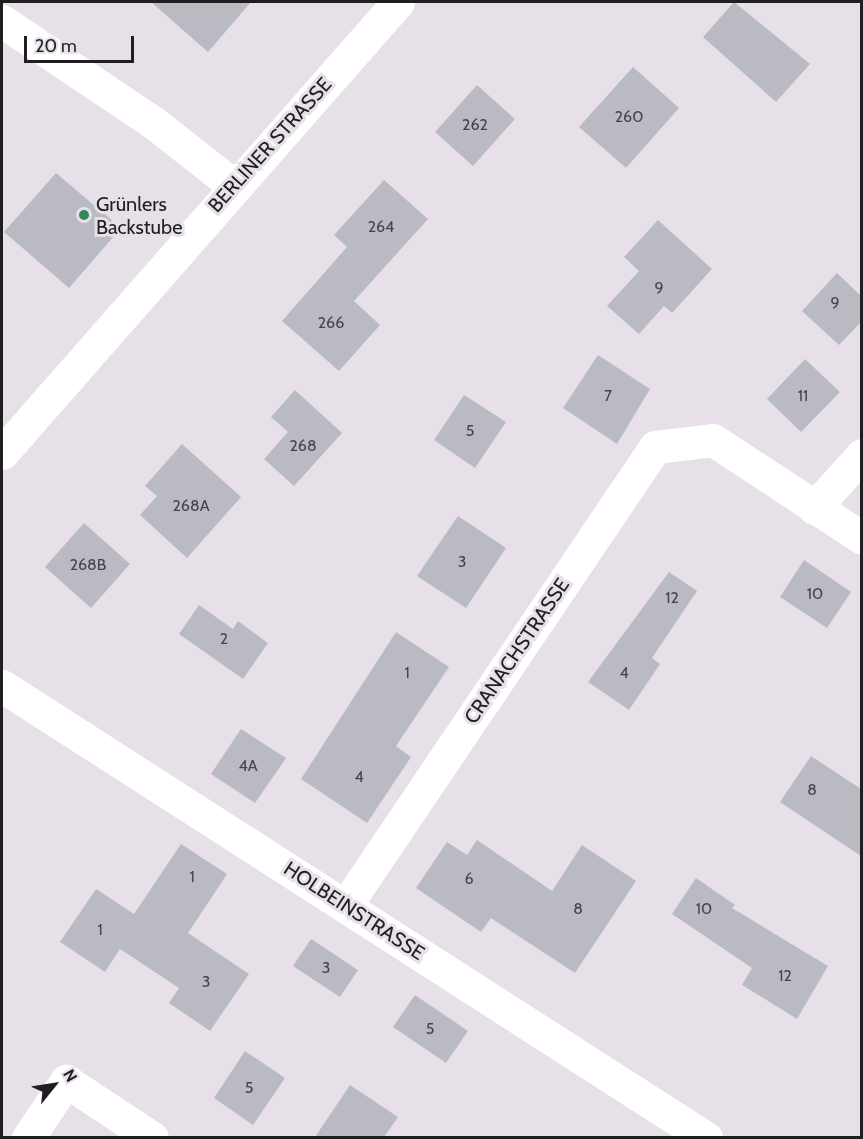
<!DOCTYPE html>
<meta charset="utf-8">
<style>
body{margin:0}
#map{position:relative;width:863px;height:1139px;overflow:hidden;background:#e7e0e9;font-family:Cabin,sans-serif}
div>[style]{position:absolute}
[style*='--x']{left:calc(var(--x)*1px);top:calc(var(--y)*1px);width:calc(var(--w)*1px);rotate:calc(var(--a)*1deg)}
.building>*{inset:0;background:#babac3}
.minor>*{height:33px;margin:-16.5px;padding:0 16.5px;transform-origin:16.5px;border-radius:16.5px;background:#fff}
.major>*{height:33px;margin:-16.5px;padding:0 16.5px;transform-origin:16.5px;border-radius:16.5px;background:#fff}
.dots>*{width:16px;height:16px;translate:-50% -50%;box-sizing:border-box;border:3px solid #e7e0e9;border-radius:50%}
span{translate:-50% -50%;white-space:nowrap;text-align:center;line-height:1.15;-webkit-text-stroke:6px #e7e0e9;paint-order:stroke}
.number-label{font-size:16px;color:#46454a}
.number-label span{-webkit-text-stroke-width:0}
.street-label{font-size:20px;color:#201e21}
.poi-label{font-size:20px;color:#201e21}
.left{translate:0 -50%;text-align:left}
.frame{position:absolute;inset:0;border:3px solid #201e21;pointer-events:none}
.north{position:absolute;left:24px;top:1055px;width:60px;height:60px;-webkit-text-stroke:4px #e7e0e9;paint-order:stroke;rotate:60deg;font-size:16px;font-weight:700;line-height:24px;text-align:center;color:#201e21}
.north::after{content:'';display:block;margin:auto;width:21px;height:27px;background:#201e21;clip-path:polygon(50% 0,100% 100%,50% 72%,0 100%)}
.scale{position:absolute;left:24px;top:36px;width:110px;height:27px;box-sizing:border-box;border:3px solid #201e21;border-top:0;padding-left:8px;font-size:18px;line-height:21px;white-space:nowrap;color:#201e21;-webkit-text-stroke:4px #e7e0e9;paint-order:stroke}
</style>
<div id="map">
<div class="building">
<div style="clip-path:polygon(151px 2px,251px 2px,208px 52px)"></div>
<div style="clip-path:polygon(734px 2px,810px 64px,776px 102px,703px 37px)"></div>
<div style="clip-path:polygon(633px 67px,679px 108px,626px 168px,579px 127px)"></div>
<div style="clip-path:polygon(477px 85px,515px 119px,473px 166px,435px 132px)"></div>
<div style="clip-path:polygon(56px 173px,121px 228px,69px 288px,4px 232px)"></div>
<div style="clip-path:polygon(384px 180px,428px 219px,354px 301px,380px 325px,339px 371px,282px 321px,347px 247px,334px 235px)"></div>
<div style="clip-path:polygon(658px 220px,712px 269px,672px 313px,664px 306px,639px 334px,607px 306px,639px 271px,624px 257px)"></div>
<div style="clip-path:polygon(837px 273px,861px 296px,861px 322px,839px 345px,802px 311px)"></div>
<div style="clip-path:polygon(598px 355px,650px 389px,617px 444px,563px 408px)"></div>
<div style="clip-path:polygon(805px 359px,840px 392px,801px 432px,767px 399px)"></div>
<div style="clip-path:polygon(295px 390px,342px 433px,294px 486px,264px 459px,288px 432px,271px 417px)"></div>
<div style="clip-path:polygon(464px 395px,506px 422px,475px 468px,434px 440px)"></div>
<div style="clip-path:polygon(182px 444px,241px 497px,187px 558px,140px 515px,157px 496px,145px 486px)"></div>
<div style="clip-path:polygon(458px 516px,506px 548px,466px 608px,417px 576px)"></div>
<div style="clip-path:polygon(84px 523px,130px 564px,91px 608px,45px 567px)"></div>
<div style="clip-path:polygon(804px 560px,851px 592px,827px 628px,780px 597px)"></div>
<div style="clip-path:polygon(669px 572px,697px 591px,652px 658px,660px 664px,629px 710px,588px 682px)"></div>
<div style="clip-path:polygon(199px 605px,233px 629px,238px 621px,268px 643px,243px 679px,179px 634px)"></div>
<div style="clip-path:polygon(396px 632px,449px 667px,396px 746px,411px 757px,367px 823px,301px 779px)"></div>
<div style="clip-path:polygon(241px 729px,286px 758px,255px 803px,211px 774px)"></div>
<div style="clip-path:polygon(811px 756px,861px 789px,861px 856px,780px 802px)"></div>
<div style="clip-path:polygon(477px 840px,552px 891px,582px 845px,636px 881px,575px 973px,491px 918px,481px 932px,416px 888px,447px 842px,467px 855px)"></div>
<div style="clip-path:polygon(181px 844px,227px 874px,188px 933px,249px 974px,210px 1031px,169px 1003px,179px 988px,120px 949px,105px 972px,60px 942px,96px 889px,134px 914px)"></div>
<div style="clip-path:polygon(696px 878px,735px 905px,732px 908px,828px 966px,797px 1019px,742px 985px,752px 968px,672px 914px)"></div>
<div style="clip-path:polygon(311px 939px,358px 970px,340px 997px,293px 966px)"></div>
<div style="clip-path:polygon(415px 995px,468px 1031px,446px 1063px,393px 1027px)"></div>
<div style="clip-path:polygon(245px 1051px,285px 1078px,253px 1125px,214px 1098px)"></div>
<div style="clip-path:polygon(350px 1085px,398px 1117px,384px 1137px,315px 1137px)"></div>
</div>
<div class="minor">
<div style="--x:2;--y:21;--w:183;--a:33.9"></div>
<div style="--x:154;--y:123;--w:102;--a:38.2"></div>
<div style="--x:814;--y:508;--w:72;--a:-47.8"></div>
<div style="--x:2;--y:686;--w:837;--a:32.7"></div>
<div style="--x:346;--y:905;--w:552;--a:-55.99"></div>
<div style="--x:655;--y:447;--w:58;--a:-6.9"></div>
<div style="--x:713;--y:440;--w:178;--a:33.3"></div>
<div style="--x:28;--y:1138;--w:69;--a:-56.3"></div>
<div style="--x:66;--y:1081;--w:103;--a:33.5"></div>
</div>
<div class="major">
<div style="--x:2;--y:453;--w:600;--a:-48.72"></div>
</div>
<div class="dots">
<div style="left:84px;top:215px;background:#348658"></div>
</div>
<div class="number-label">
<span style="left:629px;top:117px">260</span>
<span style="left:475px;top:125px">262</span>
<span style="left:381px;top:227px">264</span>
<span style="left:659px;top:288px">9</span>
<span style="left:835px;top:303px">9</span>
<span style="left:331px;top:323px">266</span>
<span style="left:608px;top:396px">7</span>
<span style="left:803px;top:396px">11</span>
<span style="left:470px;top:431px">5</span>
<span style="left:303px;top:446px">268</span>
<span style="left:191px;top:506px">268A</span>
<span style="left:462px;top:562px">3</span>
<span style="left:88px;top:565px">268B</span>
<span style="left:815px;top:594px">10</span>
<span style="left:672px;top:598px">12</span>
<span style="left:224px;top:639px">2</span>
<span style="left:407px;top:673px">1</span>
<span style="left:624px;top:673px">4</span>
<span style="left:248px;top:766px">4A</span>
<span style="left:359px;top:777px">4</span>
<span style="left:812px;top:790px">8</span>
<span style="left:192px;top:877px">1</span>
<span style="left:469px;top:879px">6</span>
<span style="left:578px;top:909px">8</span>
<span style="left:704px;top:909px">10</span>
<span style="left:100px;top:930px">1</span>
<span style="left:326px;top:968px">3</span>
<span style="left:785px;top:976px">12</span>
<span style="left:206px;top:982px">3</span>
<span style="left:430px;top:1029px">5</span>
<span style="left:249px;top:1088px">5</span>
</div>
<div class="street-label">
<span style="left:270px;top:145px;rotate:-48deg">BERLINER STRASSE</span>
<span style="left:517px;top:651px;rotate:-56deg">CRANACHSTRASSE</span>
<span style="left:354px;top:911px;rotate:33deg">HOLBEINSTRASSE</span>
</div>
<div class="poi-label">
<span class="left" style="left:96px;top:216px">Grünlers<br>Backstube</span>
</div>
<div class="frame"></div>
<div class="north">N</div>
<div class="scale">20 m</div>
</div>
